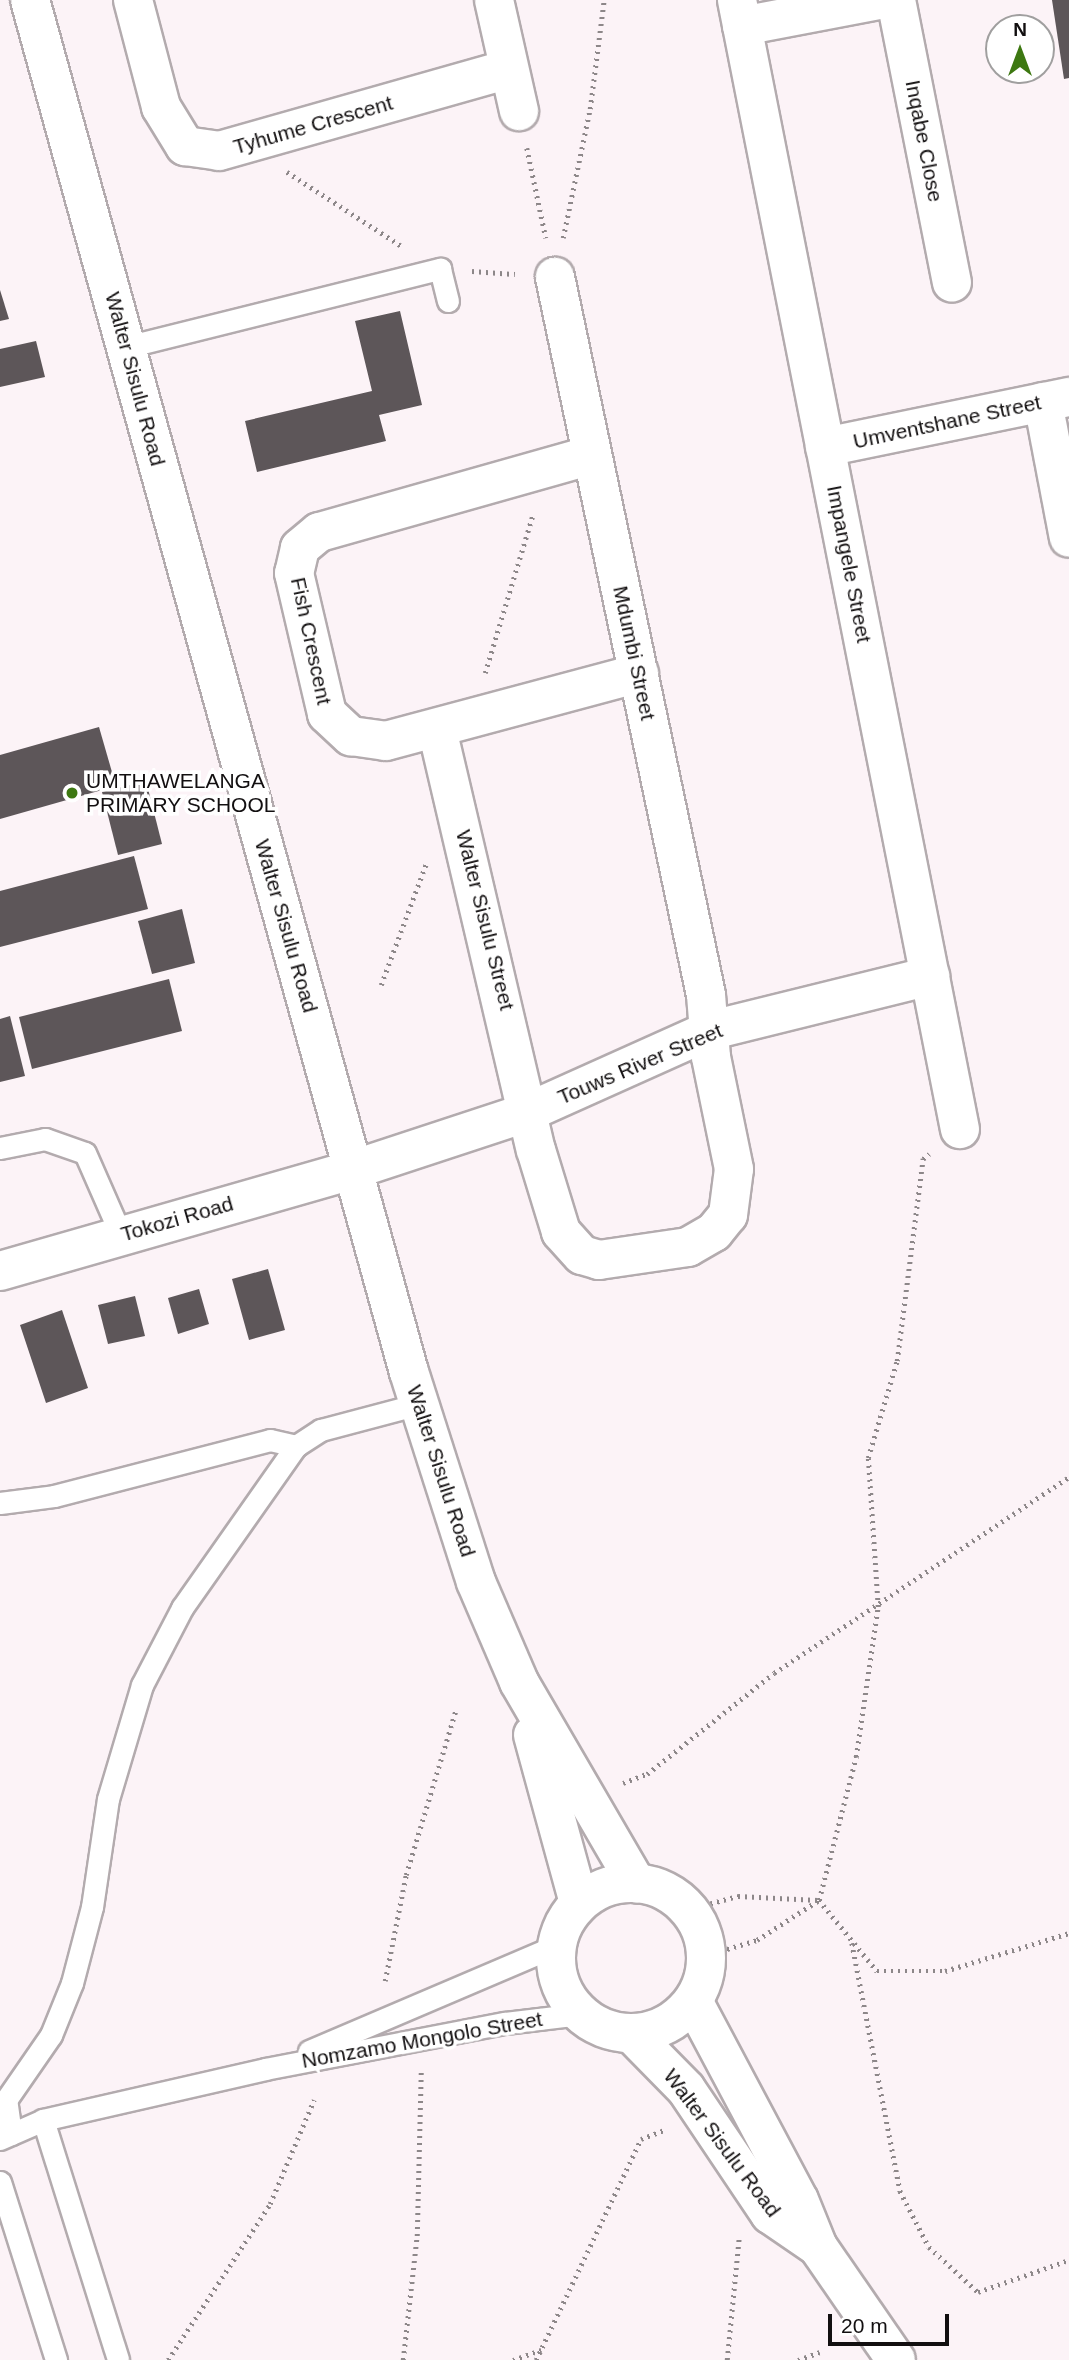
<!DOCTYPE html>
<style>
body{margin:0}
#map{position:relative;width:1069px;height:2360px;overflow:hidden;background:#fcf3f7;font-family:Arial,sans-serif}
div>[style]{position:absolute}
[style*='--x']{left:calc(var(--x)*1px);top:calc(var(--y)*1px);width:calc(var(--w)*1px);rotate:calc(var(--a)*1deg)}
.building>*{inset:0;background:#5d5659}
.path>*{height:4.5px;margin-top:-2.25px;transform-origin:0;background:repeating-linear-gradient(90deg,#8d8789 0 2px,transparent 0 7px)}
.roads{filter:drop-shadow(2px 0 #b3abae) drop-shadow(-2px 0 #b3abae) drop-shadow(0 2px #b3abae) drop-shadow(0 -2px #b3abae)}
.lane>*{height:21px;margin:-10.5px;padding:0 10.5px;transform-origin:10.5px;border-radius:10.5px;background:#fff}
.street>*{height:38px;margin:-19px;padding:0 19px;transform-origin:19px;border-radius:19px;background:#fff}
.secondary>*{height:38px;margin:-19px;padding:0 19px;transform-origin:19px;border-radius:19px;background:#fff}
.secondary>.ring{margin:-19px;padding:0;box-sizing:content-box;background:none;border:38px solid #fff;border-radius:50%}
.dots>*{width:19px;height:19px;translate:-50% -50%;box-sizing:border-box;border:4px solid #fff;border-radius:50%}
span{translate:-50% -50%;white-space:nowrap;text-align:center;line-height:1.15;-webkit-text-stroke:7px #fff;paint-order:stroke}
.street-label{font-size:21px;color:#120f10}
.poi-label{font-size:21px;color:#120f10}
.left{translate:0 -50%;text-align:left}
.north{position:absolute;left:985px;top:14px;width:70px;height:70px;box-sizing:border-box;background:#fff;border:2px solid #a09f9f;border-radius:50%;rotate:0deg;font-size:19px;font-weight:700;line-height:28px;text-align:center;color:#120f10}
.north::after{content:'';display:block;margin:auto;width:24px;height:32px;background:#3d7811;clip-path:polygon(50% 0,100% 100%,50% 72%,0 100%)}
.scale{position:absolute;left:828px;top:2314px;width:121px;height:32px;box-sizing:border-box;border:4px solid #120f10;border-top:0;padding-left:9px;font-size:21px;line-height:24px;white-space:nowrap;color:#120f10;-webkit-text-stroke:5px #fff;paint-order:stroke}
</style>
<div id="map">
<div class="building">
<div style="clip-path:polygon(1052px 0,1069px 0,1069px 78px,1064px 79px)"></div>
<div style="clip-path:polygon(0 290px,9px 319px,0 321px)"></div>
<div style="clip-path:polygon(400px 311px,422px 405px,379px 415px,386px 441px,257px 472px,245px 421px,372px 391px,355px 321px)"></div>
<div style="clip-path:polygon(36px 341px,45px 377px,0 387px,0 349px)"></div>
<div style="clip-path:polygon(99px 727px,116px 786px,0 819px,0 755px)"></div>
<div style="clip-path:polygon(146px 781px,162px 844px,118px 855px,102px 792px)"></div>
<div style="clip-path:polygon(134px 856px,148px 909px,0 947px,0 891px)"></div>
<div style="clip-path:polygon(182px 909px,195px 963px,152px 974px,138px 921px)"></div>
<div style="clip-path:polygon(169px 979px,182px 1031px,32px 1069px,19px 1017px)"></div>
<div style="clip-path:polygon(10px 1016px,25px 1076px,0 1082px,0 1019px)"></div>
<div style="clip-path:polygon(268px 1269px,285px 1330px,249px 1340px,232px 1279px)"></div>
<div style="clip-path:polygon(199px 1289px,209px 1324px,178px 1334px,168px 1298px)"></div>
<div style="clip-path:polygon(135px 1296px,145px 1336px,108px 1344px,98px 1305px)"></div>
<div style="clip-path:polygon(62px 1310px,88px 1388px,46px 1403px,20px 1325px)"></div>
</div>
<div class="path">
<div style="--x:527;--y:148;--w:92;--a:78.1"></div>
<div style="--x:287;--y:172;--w:138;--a:32.9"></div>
<div style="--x:563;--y:238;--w:132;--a:-78.2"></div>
<div style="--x:590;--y:109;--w:110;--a:-82.7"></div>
<div style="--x:472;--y:271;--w:43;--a:4"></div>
<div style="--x:485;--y:673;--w:166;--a:-73.2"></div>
<div style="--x:381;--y:985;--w:132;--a:-69.6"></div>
<div style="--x:623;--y:1783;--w:26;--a:-21"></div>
<div style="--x:647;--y:1774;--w:162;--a:-38.5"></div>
<div style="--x:774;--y:1673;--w:354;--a:-33.6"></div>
<div style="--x:819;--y:1900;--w:92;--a:50.8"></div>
<div style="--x:877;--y:1971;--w:68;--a:0"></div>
<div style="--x:945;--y:1971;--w:130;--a:-17"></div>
<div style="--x:690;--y:1909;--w:50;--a:-15.2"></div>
<div style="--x:738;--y:1896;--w:80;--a:2.9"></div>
<div style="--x:852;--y:1943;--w:253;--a:79"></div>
<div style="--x:900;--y:2191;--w:63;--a:62.6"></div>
<div style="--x:929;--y:2247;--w:67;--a:42.6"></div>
<div style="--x:978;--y:2292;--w:96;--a:-19.4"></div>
<div style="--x:707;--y:1955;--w:52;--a:-16.7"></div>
<div style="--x:757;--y:1940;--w:74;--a:-32.8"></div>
<div style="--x:819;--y:1900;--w:148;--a:-75.5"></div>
<div style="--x:856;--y:1757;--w:152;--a:-81.7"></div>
<div style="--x:878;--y:1607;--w:149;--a:-93.8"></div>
<div style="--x:868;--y:1458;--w:101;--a:-73.4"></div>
<div style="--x:897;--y:1361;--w:204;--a:-82.7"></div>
<div style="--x:923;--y:1159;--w:8;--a:-40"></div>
<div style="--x:385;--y:1981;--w:108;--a:-78.8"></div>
<div style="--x:406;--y:1875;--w:173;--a:-73.2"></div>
<div style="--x:168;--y:2360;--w:186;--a:-56.8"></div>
<div style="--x:270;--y:2204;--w:113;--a:-67.1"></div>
<div style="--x:403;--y:2360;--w:125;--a:-83.6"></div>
<div style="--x:417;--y:2236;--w:166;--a:-88.6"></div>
<div style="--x:513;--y:2360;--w:30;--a:-20"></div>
<div style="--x:536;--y:2360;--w:245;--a:-64.6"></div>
<div style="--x:641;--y:2139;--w:26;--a:-21"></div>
<div style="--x:727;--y:2360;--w:123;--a:-84.4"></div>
<div style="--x:798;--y:2360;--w:23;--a:-20"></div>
</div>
<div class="roads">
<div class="lane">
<div style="--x:126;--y:347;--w:324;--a:-14"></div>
<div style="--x:440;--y:269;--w:33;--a:76"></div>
<div style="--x:0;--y:1148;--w:46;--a:-11.3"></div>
<div style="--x:45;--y:1139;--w:42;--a:19.3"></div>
<div style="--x:85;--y:1153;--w:90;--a:66.3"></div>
<div style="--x:0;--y:1503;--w:54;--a:-7.4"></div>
<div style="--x:54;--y:1496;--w:223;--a:-14.5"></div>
<div style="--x:270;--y:1440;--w:27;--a:13"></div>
<div style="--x:309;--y:2051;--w:267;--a:-23.1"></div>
<div style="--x:43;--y:2120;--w:251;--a:72.6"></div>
<div style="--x:11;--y:2134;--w:34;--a:-98"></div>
<div style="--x:6;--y:2100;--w:79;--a:-55.3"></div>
<div style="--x:51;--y:2035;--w:56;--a:-68"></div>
<div style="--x:72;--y:1983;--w:79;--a:-75.3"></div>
<div style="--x:92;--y:1907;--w:109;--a:-81.6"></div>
<div style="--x:108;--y:1799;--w:119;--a:-73.4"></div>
<div style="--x:142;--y:1685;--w:87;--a:-62.5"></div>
<div style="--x:182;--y:1608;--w:198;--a:-54.9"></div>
<div style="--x:296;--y:1446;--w:30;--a:-33"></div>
<div style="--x:321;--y:1430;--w:101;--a:-14.9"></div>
<div style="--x:0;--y:2139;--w:47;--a:-23.8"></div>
<div style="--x:43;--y:2120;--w:228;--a:-12.9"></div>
<div style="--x:265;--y:2069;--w:244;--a:-10.9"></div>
<div style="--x:505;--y:2023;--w:76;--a:-6.8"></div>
<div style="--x:0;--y:2182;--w:187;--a:72.5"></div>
</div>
<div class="street">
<div style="--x:133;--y:0;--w:111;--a:75.3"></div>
<div style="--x:161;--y:107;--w:46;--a:58.4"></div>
<div style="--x:185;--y:146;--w:34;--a:8"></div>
<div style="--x:219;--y:151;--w:301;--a:-15.8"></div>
<div style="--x:494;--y:0;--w:114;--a:77.3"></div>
<div style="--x:737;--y:0;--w:1151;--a:78.83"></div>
<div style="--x:896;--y:0;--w:288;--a:78.8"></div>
<div style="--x:742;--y:26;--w:139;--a:-10.7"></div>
<div style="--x:1043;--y:402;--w:138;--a:79.2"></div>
<div style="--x:825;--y:447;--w:249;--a:-11.6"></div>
<div style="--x:592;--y:455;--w:284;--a:164.2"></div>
<div style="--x:319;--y:532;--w:25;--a:140"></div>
<div style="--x:300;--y:548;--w:26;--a:103"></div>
<div style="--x:294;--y:573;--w:145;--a:76.8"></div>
<div style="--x:327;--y:714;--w:33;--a:43"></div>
<div style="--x:351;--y:736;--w:35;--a:8"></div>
<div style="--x:386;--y:741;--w:262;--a:-15"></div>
<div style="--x:437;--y:729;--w:432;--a:76.8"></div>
<div style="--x:536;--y:1150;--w:86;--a:73"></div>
<div style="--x:561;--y:1232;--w:31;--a:48"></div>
<div style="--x:582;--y:1255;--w:18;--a:16"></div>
<div style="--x:599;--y:1260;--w:90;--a:-8.3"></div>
<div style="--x:688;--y:1247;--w:30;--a:-30"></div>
<div style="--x:714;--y:1232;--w:22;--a:-51"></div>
<div style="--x:728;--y:1215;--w:46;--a:-82.6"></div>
<div style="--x:734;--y:1169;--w:114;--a:-101.6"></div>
<div style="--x:711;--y:1057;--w:62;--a:-94.6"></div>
<div style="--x:706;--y:995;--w:734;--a:-101.88"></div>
<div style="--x:0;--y:1271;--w:369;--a:-16"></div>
<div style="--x:355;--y:1169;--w:182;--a:-18.2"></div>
<div style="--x:528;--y:1112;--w:197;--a:-24.2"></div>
<div style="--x:708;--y:1031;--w:229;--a:-13.9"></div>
</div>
<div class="secondary">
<div style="--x:30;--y:0;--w:1423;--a:74.56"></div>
<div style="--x:409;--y:1372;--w:220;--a:72.3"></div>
<div style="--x:476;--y:1582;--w:109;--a:66.7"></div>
<div style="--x:519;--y:1682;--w:233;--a:59.8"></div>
<div style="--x:533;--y:1735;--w:174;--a:74.7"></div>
<div class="ring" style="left:556px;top:1883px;width:112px;height:112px"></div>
<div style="--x:693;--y:2001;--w:225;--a:62"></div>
<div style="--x:799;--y:2200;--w:51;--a:68"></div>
<div style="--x:818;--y:2247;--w:137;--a:55.4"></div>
<div style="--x:631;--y:2033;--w:78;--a:45.5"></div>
<div style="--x:686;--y:2089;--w:151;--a:56.1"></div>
<div style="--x:770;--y:2214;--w:58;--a:34.5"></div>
</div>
</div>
<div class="dots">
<div style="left:72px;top:793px;background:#3d7811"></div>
</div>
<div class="street-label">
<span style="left:313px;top:125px;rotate:-16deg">Tyhume Crescent</span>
<span style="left:924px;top:141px;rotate:79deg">Inqabe Close</span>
<span style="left:135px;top:379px;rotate:75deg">Walter Sisulu Road</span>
<span style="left:947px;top:422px;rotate:-12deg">Umventshane Street</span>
<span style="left:849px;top:564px;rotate:79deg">Impangele Street</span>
<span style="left:311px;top:641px;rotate:78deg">Fish Crescent</span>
<span style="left:634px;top:653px;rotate:78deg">Mdumbi Street</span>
<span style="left:485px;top:920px;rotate:76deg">Walter Sisulu Street</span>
<span style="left:286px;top:926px;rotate:74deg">Walter Sisulu Road</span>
<span style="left:640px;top:1064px;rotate:-23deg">Touws River Street</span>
<span style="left:177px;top:1219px;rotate:-16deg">Tokozi Road</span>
<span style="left:441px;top:1471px;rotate:72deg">Walter Sisulu Road</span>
<span style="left:422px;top:2040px;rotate:-10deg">Nomzamo Mongolo Street</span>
<span style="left:722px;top:2143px;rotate:53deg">Walter Sisulu Road</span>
</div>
<div class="poi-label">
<span class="left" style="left:86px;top:793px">UMTHAWELANGA<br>PRIMARY SCHOOL</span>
</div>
<div class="north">N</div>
<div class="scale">20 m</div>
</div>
